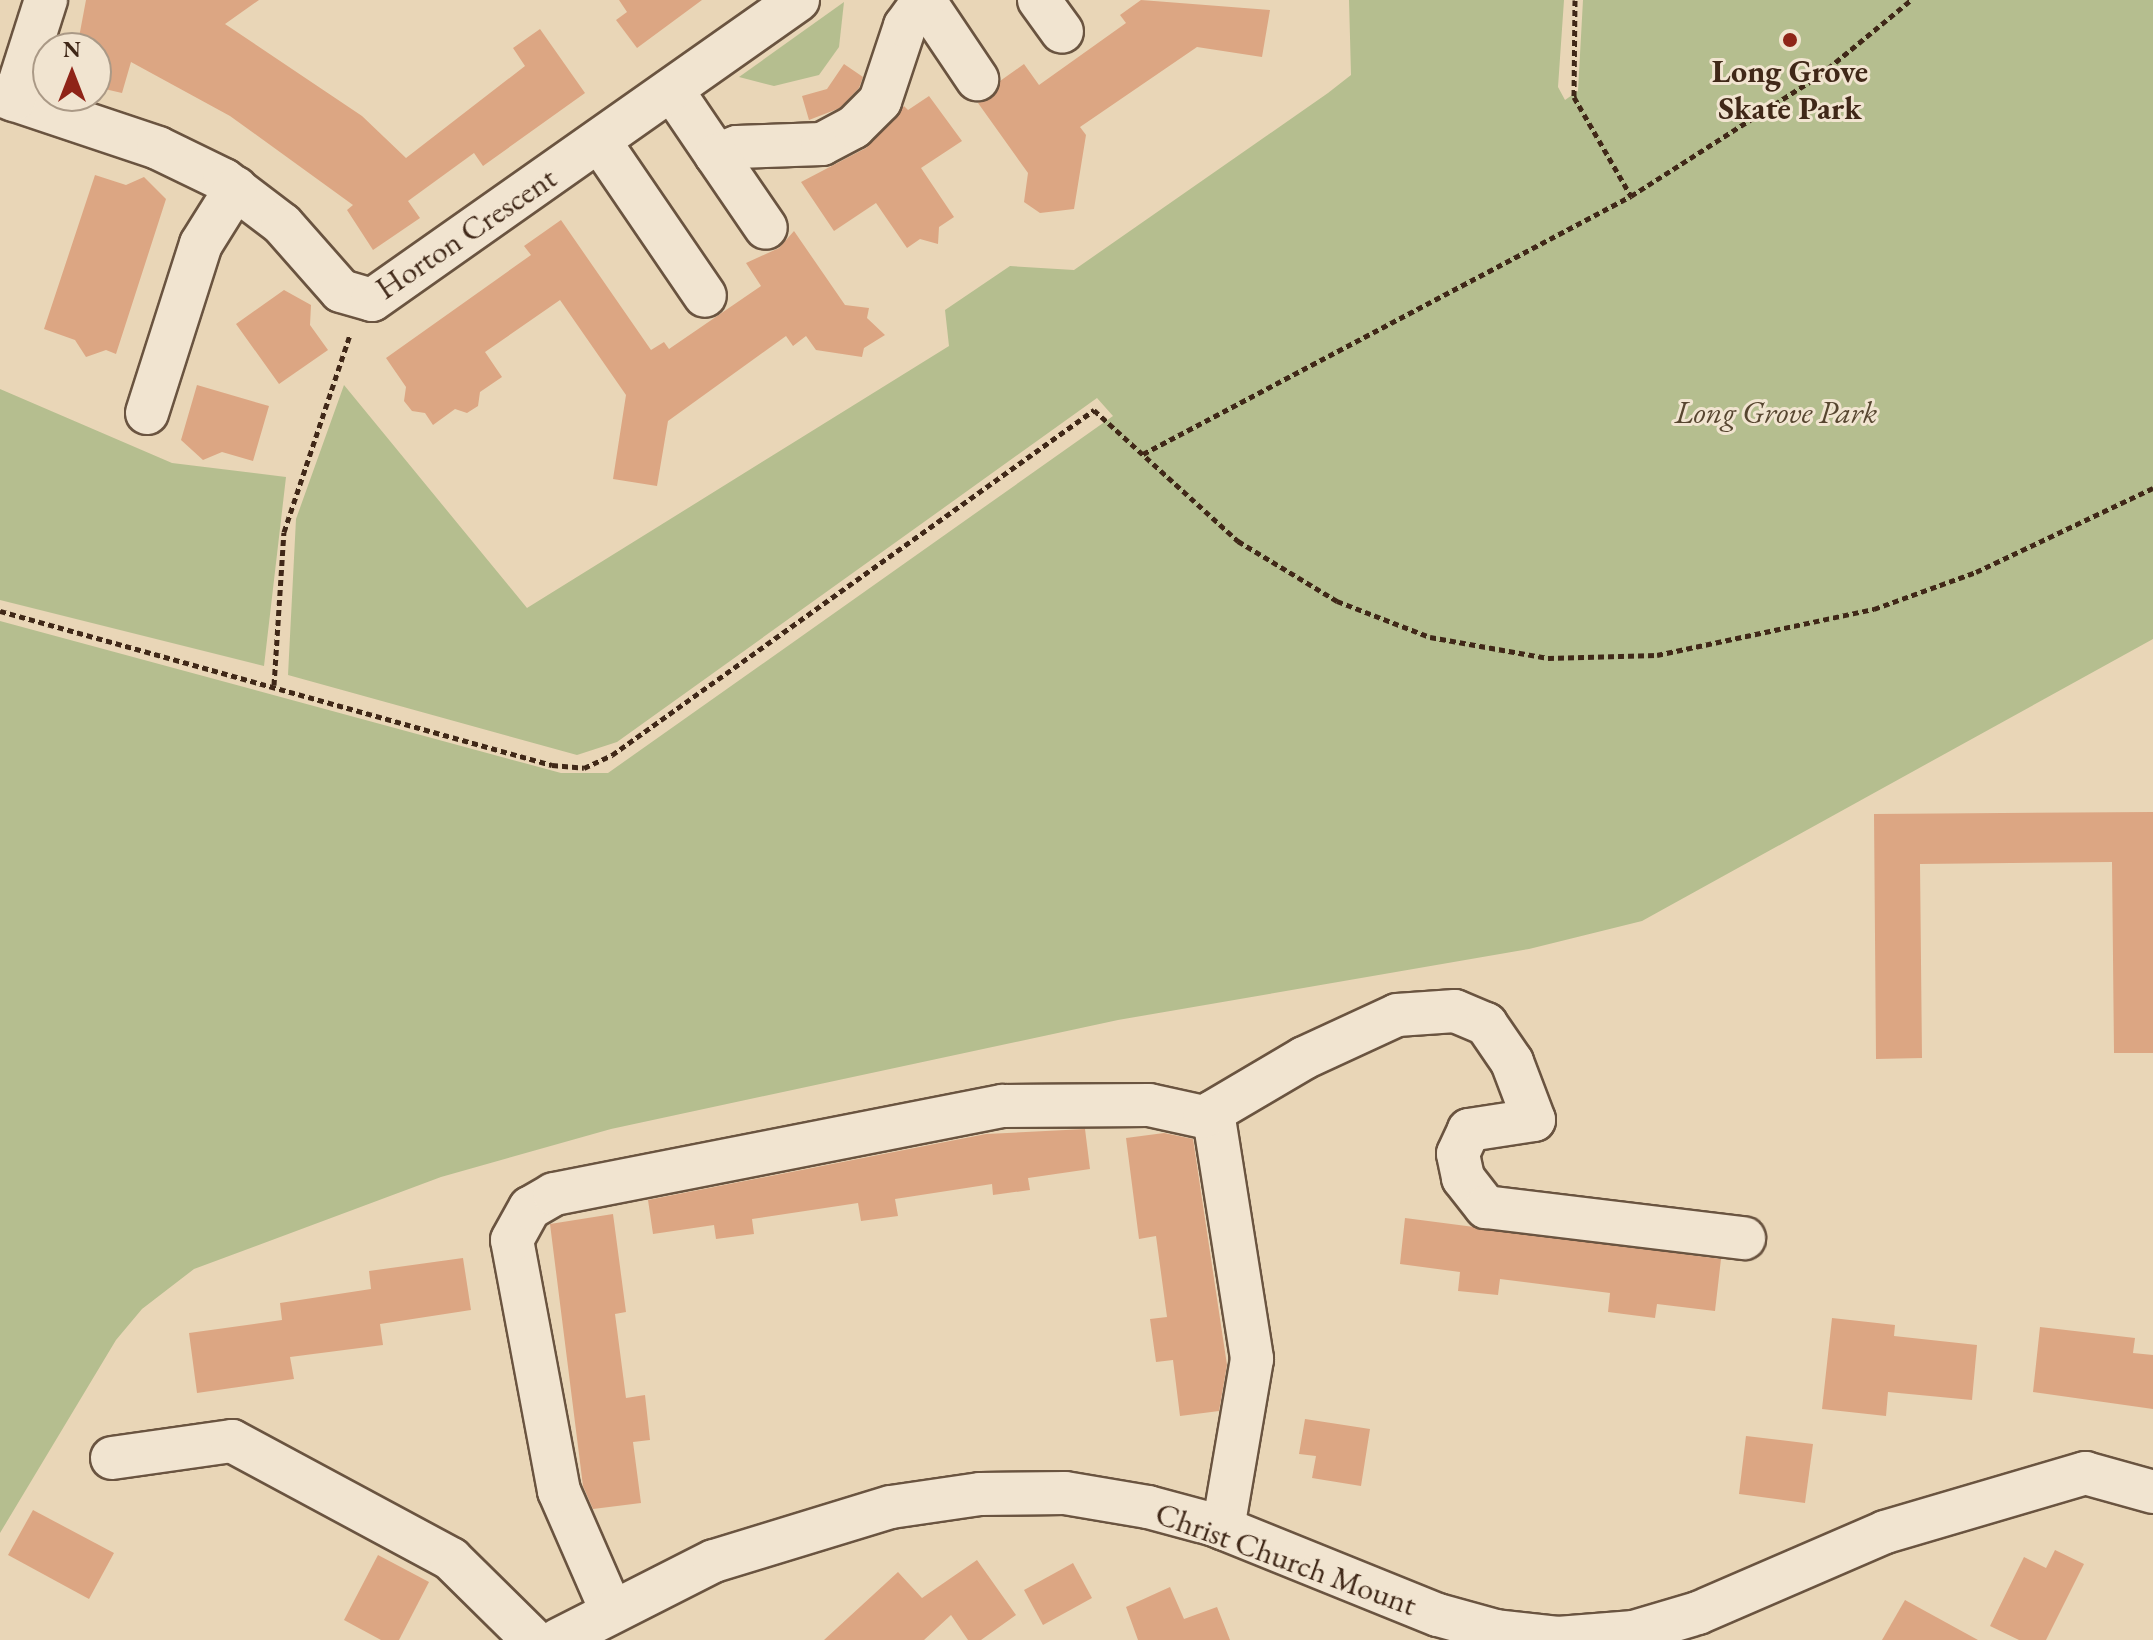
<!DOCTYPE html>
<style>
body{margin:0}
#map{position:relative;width:2153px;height:1640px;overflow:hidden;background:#e9d6b7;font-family:"EB Garamond",serif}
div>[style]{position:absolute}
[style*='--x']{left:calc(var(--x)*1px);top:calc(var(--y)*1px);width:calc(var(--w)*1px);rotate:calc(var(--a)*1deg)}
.green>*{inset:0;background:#b5be8f}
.building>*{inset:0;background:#dca683}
.path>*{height:5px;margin-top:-2.5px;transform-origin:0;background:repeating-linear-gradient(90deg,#402818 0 6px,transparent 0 10px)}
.roads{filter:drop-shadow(2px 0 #6a5440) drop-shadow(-2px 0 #6a5440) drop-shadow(0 2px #6a5440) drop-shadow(0 -2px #6a5440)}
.minor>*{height:42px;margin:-21px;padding:0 21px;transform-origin:21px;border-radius:21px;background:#f1e4d0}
.dots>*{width:22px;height:22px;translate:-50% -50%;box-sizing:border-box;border:4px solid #f1e4d0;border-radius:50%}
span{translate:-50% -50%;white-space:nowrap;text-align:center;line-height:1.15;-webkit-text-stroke:6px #f1e4d0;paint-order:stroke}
.poi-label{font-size:32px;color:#402818;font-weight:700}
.street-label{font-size:32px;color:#402818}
.park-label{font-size:32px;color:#574630;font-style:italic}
.north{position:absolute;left:32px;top:32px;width:80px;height:80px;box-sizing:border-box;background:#f1e4d0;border:2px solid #aa9986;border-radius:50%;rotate:0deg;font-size:22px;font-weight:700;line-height:32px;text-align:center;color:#402818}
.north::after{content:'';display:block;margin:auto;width:28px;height:36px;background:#8f2418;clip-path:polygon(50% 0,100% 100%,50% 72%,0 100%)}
</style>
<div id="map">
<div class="green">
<div style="clip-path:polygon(1349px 0,1564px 0,1558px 87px,1565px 100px,1578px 91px,1583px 0,2153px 0,2153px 639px,1642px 921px,1529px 949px,1118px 1020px,611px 1129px,441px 1177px,194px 1269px,142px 1309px,116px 1340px,0 1533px,0 621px,561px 773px,608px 773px,1113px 416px,1097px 398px,617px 742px,577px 755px,288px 675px,296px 519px,344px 385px,527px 608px,949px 346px,945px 310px,1010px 266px,1074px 270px,1328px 93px,1351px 75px)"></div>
<div style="clip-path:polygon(844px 2px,839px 47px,819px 75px,774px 86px,739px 77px)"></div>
<div style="clip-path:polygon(0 389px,172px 463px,286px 477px,264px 666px,0 600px)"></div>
</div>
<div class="building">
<div style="clip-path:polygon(86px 0,259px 0,225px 24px,362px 116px,406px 158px,525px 66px,513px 48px,540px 29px,585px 93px,483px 166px,474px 153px,408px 201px,420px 218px,373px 250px,347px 210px,353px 205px,230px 116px,131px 62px,122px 93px,96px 87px,96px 48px,77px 48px)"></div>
<div style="clip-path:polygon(619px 0,702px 0,637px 48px,616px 20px,627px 12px)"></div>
<div style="clip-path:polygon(1141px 0,1270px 10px,1262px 57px,1197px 47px,1080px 127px,1086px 135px,1074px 209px,1040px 213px,1024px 202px,1028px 173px,978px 103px,991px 98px,1000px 81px,1024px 64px,1039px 85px,1126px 23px,1120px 15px)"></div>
<div style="clip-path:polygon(844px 64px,863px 77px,859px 88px,840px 108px,809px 120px,802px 96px,827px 89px)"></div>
<div style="clip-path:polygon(929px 96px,962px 141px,921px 168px,954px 217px,939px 227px,938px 244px,920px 239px,907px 248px,876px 203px,834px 231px,801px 182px,866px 148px,904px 106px,908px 110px)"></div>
<div style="clip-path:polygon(95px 175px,126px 185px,144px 177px,166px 199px,116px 354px,106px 350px,86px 357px,75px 340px,44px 329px)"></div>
<div style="clip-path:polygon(561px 220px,651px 350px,664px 342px,669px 349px,761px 286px,746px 263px,779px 248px,794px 231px,845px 305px,869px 308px,867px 318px,885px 335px,864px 348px,862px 357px,816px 350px,806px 336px,793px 346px,786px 336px,668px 421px,657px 486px,613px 479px,626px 395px,560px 300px,485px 352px,502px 377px,480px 392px,478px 406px,467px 413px,455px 409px,433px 425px,425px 413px,412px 411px,404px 401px,406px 387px,386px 358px,531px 255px,524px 246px)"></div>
<div style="clip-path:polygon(284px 290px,311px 305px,310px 325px,328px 350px,279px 384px,236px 324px)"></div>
<div style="clip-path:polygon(197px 385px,269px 406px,253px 461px,222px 452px,203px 460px,181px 440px)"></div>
<div style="clip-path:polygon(2153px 812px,2153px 1053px,2114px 1053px,2112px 862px,1920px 864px,1922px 1058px,1876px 1059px,1874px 814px)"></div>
<div style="clip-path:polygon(1085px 1129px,1090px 1169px,1028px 1178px,1030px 1190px,993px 1195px,992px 1184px,895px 1199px,898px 1216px,861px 1221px,858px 1203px,752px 1219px,754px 1234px,716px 1239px,714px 1225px,653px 1234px,648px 1200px,986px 1134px)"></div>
<div style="clip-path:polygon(1164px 1133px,1193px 1139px,1227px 1365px,1219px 1411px,1180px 1416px,1173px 1360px,1156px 1362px,1150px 1319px,1167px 1317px,1156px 1236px,1139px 1239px,1126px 1138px)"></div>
<div style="clip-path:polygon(613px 1214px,626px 1312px,615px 1314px,626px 1398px,645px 1395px,650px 1440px,633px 1442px,641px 1503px,593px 1509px,583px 1486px,550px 1224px)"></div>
<div style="clip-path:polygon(1405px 1218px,1721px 1259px,1715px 1311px,1657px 1304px,1655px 1318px,1608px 1312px,1610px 1293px,1500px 1279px,1498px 1295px,1458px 1291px,1460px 1272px,1400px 1264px)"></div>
<div style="clip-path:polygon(463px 1258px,471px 1310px,380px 1324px,383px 1345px,290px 1357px,294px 1379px,197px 1393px,189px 1333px,282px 1320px,280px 1303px,371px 1289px,369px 1271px)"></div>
<div style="clip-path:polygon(1832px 1318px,1895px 1325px,1894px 1336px,1977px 1345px,1972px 1400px,1888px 1392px,1886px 1416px,1822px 1409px)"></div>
<div style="clip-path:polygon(2040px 1327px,2135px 1338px,2133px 1353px,2153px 1355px,2153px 1409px,2033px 1392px)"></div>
<div style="clip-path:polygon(1305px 1419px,1370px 1429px,1361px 1486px,1312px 1478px,1316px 1456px,1299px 1454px)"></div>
<div style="clip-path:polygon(1746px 1436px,1813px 1444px,1805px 1503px,1739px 1494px)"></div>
<div style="clip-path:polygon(33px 1510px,114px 1553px,89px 1599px,8px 1555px)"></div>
<div style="clip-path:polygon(2055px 1550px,2084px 1564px,2046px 1640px,2019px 1640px,1990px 1626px,2024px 1557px,2046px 1568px)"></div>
<div style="clip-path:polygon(378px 1555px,429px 1582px,399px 1640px,381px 1640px,344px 1620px)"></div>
<div style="clip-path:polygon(977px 1560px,1016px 1615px,981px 1640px,968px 1640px,951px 1615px,924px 1640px,824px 1640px,898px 1572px,922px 1598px)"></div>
<div style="clip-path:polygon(1073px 1563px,1092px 1598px,1043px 1625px,1024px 1590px)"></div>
<div style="clip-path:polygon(1170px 1587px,1184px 1619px,1217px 1607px,1230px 1640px,1138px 1640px,1126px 1607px)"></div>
<div style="clip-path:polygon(1905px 1600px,1978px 1640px,1882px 1640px)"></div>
</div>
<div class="path">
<div style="--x:1575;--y:0;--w:97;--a:90.6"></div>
<div style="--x:1574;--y:97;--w:114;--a:60.1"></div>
<div style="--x:1143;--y:454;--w:552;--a:-27.86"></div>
<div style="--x:1631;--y:196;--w:224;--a:-32.6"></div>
<div style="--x:1820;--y:75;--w:118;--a:-39.5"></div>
<div style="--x:0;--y:611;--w:573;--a:15.59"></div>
<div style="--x:552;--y:765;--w:32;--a:5"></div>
<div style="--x:584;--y:768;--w:31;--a:-25"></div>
<div style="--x:612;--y:755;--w:593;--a:-35.59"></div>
<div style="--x:1094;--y:410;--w:195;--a:42.3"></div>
<div style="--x:1238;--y:541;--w:116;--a:31.2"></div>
<div style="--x:1337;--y:601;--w:100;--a:21.2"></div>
<div style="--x:1430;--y:637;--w:120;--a:10.1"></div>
<div style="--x:1548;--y:658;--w:109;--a:-1.6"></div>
<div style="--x:1657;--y:655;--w:222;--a:-12"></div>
<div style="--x:1874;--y:609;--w:109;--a:-19.9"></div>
<div style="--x:1976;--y:572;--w:196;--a:-25.4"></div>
<div style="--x:274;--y:685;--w:153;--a:-86.3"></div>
<div style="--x:284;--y:532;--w:208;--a:-71.5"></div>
</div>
<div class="roads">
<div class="minor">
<div style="--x:1039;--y:0;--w:39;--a:54"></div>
<div style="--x:926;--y:3;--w:92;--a:56.1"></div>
<div style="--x:672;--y:90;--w:78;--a:55.9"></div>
<div style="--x:716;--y:155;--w:22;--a:-21"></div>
<div style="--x:737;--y:147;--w:85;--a:-2"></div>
<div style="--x:822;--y:144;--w:36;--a:-28"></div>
<div style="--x:854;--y:127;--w:37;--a:-45"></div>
<div style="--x:880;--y:101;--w:79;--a:-71.6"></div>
<div style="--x:905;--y:26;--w:32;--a:-54"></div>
<div style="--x:0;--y:95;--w:167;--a:18.5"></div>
<div style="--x:158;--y:148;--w:73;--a:25.9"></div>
<div style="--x:224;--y:180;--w:73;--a:37.2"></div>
<div style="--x:282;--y:224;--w:89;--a:48.6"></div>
<div style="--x:341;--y:291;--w:32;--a:16"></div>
<div style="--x:372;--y:300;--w:521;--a:-35.15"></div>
<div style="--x:14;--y:100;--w:105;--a:-72.3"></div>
<div style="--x:600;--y:142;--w:186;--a:55.7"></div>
<div style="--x:716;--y:155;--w:88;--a:55.6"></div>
<div style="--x:147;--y:413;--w:177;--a:-72.3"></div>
<div style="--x:201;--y:244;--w:66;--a:-58"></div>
<div style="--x:1213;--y:1112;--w:250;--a:81"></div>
<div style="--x:1252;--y:1359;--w:172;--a:99.7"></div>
<div style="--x:112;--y:1458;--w:121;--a:-8.1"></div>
<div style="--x:232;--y:1441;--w:249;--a:28.3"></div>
<div style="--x:451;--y:1559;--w:115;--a:44.6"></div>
<div style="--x:611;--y:1610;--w:130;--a:-113.6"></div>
<div style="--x:559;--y:1491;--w:255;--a:-100.6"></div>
<div style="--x:512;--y:1240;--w:37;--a:-61"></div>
<div style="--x:530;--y:1208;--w:28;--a:-30"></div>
<div style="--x:554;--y:1194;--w:457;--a:-11.1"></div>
<div style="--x:1002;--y:1106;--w:147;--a:-0.4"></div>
<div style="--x:1149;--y:1105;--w:56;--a:12.3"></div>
<div style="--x:1204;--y:1117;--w:116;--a:-30.5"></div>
<div style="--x:1304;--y:1058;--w:102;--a:-24.8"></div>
<div style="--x:1397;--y:1015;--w:58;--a:-3.9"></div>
<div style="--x:1455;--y:1011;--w:34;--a:23"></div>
<div style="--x:1486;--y:1024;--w:46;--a:55.6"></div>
<div style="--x:1512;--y:1062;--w:62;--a:69.2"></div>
<div style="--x:1534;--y:1120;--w:66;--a:171.3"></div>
<div style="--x:1469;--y:1130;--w:26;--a:115"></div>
<div style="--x:1458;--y:1154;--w:25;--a:78"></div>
<div style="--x:1463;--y:1178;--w:37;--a:52"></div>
<div style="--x:1486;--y:1207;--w:260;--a:6.9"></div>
<div style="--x:558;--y:1640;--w:175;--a:-26.9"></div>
<div style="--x:714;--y:1561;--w:185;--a:-17"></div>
<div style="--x:891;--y:1507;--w:90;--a:-8.3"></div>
<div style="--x:980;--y:1494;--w:85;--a:-0.7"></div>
<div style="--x:1065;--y:1493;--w:84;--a:9.6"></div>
<div style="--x:1148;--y:1507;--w:69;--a:15"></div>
<div style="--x:1215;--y:1525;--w:240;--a:22"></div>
<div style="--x:1438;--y:1615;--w:60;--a:15.4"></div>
<div style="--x:1496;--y:1631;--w:62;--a:6.4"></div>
<div style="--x:1558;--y:1638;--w:76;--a:-4.5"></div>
<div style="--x:1634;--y:1632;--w:67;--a:-16.5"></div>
<div style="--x:1698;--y:1613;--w:204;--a:-23.4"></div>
<div style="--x:1885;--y:1532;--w:209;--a:-16.4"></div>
<div style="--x:2085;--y:1473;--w:71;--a:15.6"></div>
</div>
</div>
<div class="dots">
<div style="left:1790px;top:40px;background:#8f2418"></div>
</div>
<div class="poi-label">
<span style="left:1790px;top:90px">Long Grove<br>Skate Park</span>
</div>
<div class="street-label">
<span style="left:466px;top:233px;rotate:-34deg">Horton Crescent</span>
<span style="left:1286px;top:1559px;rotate:20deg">Christ Church Mount</span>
</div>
<div class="park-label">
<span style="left:1776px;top:412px">Long Grove Park</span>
</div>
<div class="north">N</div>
</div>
